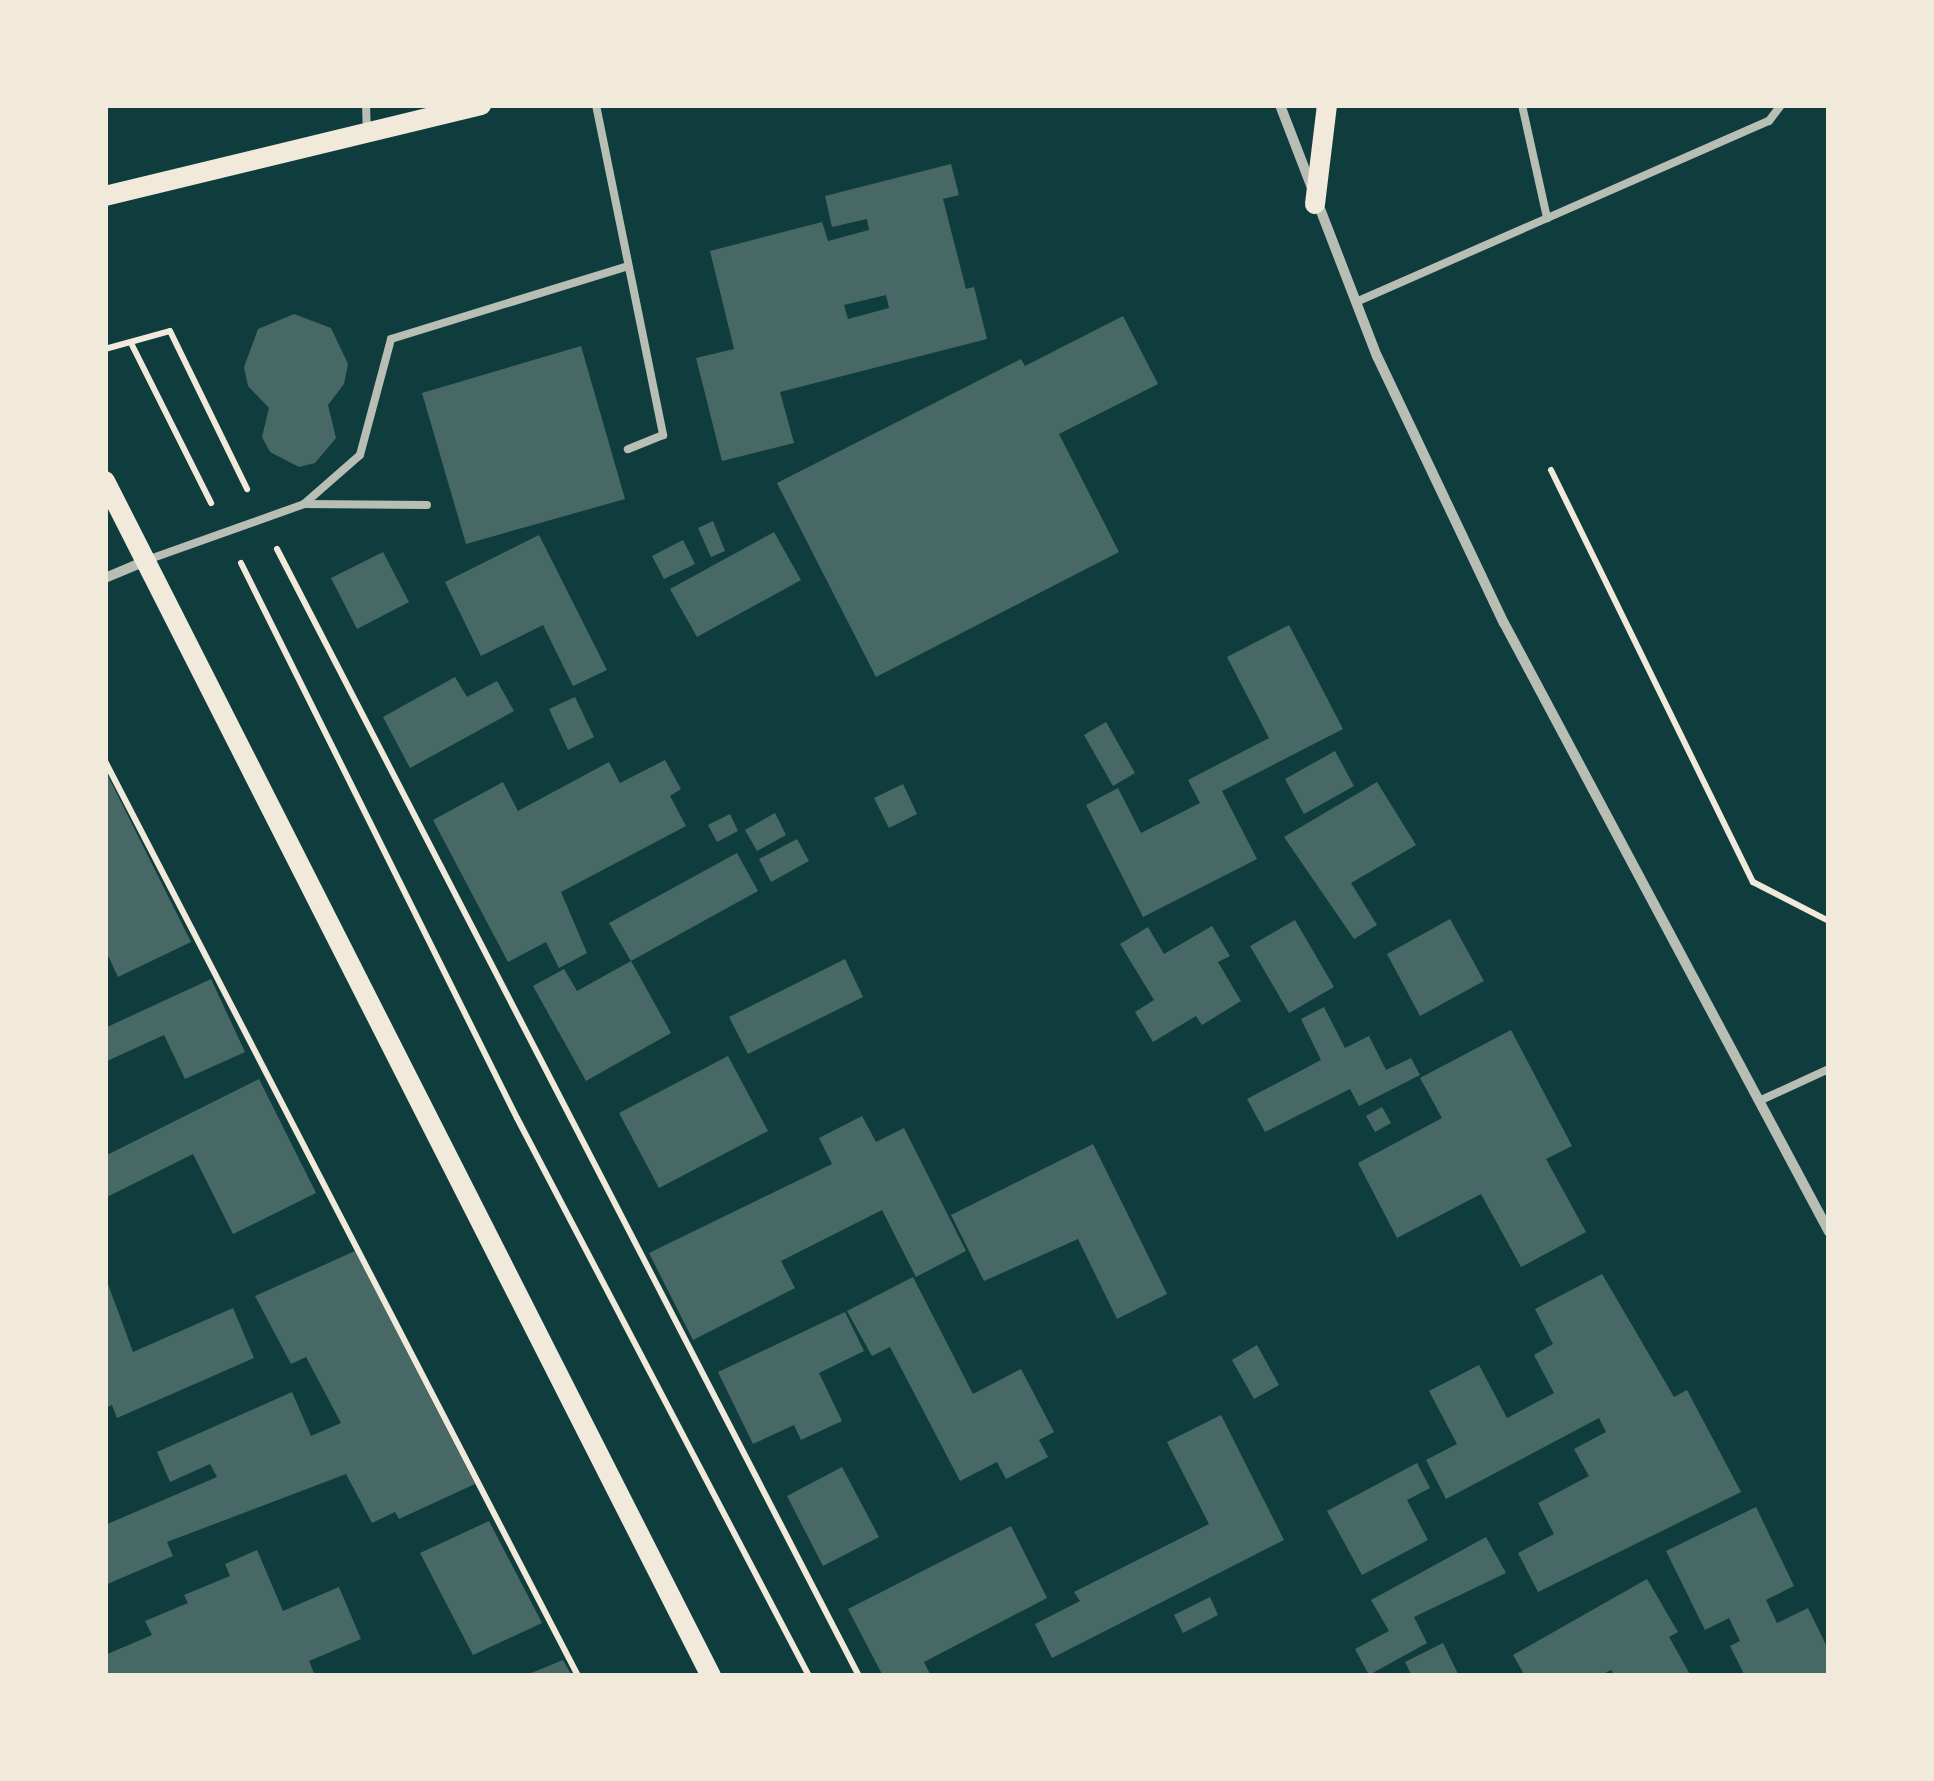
<!DOCTYPE html>
<style>
body{margin:0}
#map{position:relative;width:1934px;height:1781px;overflow:hidden;background:#0f3d3e;font-family:"Work Sans",sans-serif}
div>[style]{position:absolute}
[style*='--x']{left:calc(var(--x)*1px);top:calc(var(--y)*1px);width:calc(var(--w)*1px);rotate:calc(var(--a)*1deg)}
.building>*{inset:0;background:#486865}
.path>*{height:6px;margin:-3px;padding:0 3px;transform-origin:3px;border-radius:3px;background:#f1e9da}
.service>*{height:8px;margin:-4px;padding:0 4px;transform-origin:4px;border-radius:4px;background:#b8beb3}
.minor>*{height:10px;margin:-5px;padding:0 5px;transform-origin:5px;border-radius:5px;background:#b8beb3}
.secondary>*{height:20px;margin:-10px;padding:0 10px;transform-origin:10px;border-radius:10px;background:#f1e9da}
span{translate:-50% -50%;white-space:nowrap;text-align:center;line-height:1.15;-webkit-text-stroke:10px #f1e9da;paint-order:stroke}
.frame{position:absolute;inset:0;border:108px solid #f1e9da;pointer-events:none}
</style>
<div id="map">
<div class="building">
<div style="clip-path:polygon(evenodd,951px 164px,959px 195px,943px 199px,966px 289px,974px 287px,987px 339px,780px 392px,794px 443px,722px 461px,696px 358px,734px 349px,710px 251px,822px 222px,828px 241px,869px 230px,867px 219px,832px 227px,825px 196px,951px 164px,886px 295px,889px 308px,848px 319px,844px 305px,886px 295px)"></div>
<div style="clip-path:polygon(294px 314px,331px 328px,348px 364px,344px 384px,328px 405px,336px 438px,315px 463px,299px 467px,270px 452px,262px 437px,269px 408px,248px 386px,244px 367px,258px 329px)"></div>
<div style="clip-path:polygon(1123px 316px,1158px 384px,1059px 434px,1119px 552px,876px 677px,777px 483px,1021px 359px,1025px 366px)"></div>
<div style="clip-path:polygon(581px 346px,625px 499px,466px 544px,422px 393px)"></div>
<div style="clip-path:polygon(713px 521px,725px 551px,711px 557px,698px 528px)"></div>
<div style="clip-path:polygon(774px 532px,801px 580px,697px 637px,670px 589px)"></div>
<div style="clip-path:polygon(539px 535px,607px 670px,573px 686px,543px 625px,481px 656px,445px 582px)"></div>
<div style="clip-path:polygon(683px 540px,695px 564px,664px 579px,652px 556px)"></div>
<div style="clip-path:polygon(383px 552px,409px 602px,357px 629px,331px 578px)"></div>
<div style="clip-path:polygon(1289px 625px,1343px 729px,1222px 791px,1257px 859px,1143px 917px,1086px 805px,1118px 788px,1141px 833px,1200px 803px,1188px 780px,1269px 738px,1227px 657px)"></div>
<div style="clip-path:polygon(455px 677px,467px 697px,497px 681px,514px 711px,410px 768px,383px 717px)"></div>
<div style="clip-path:polygon(575px 697px,594px 737px,568px 750px,549px 709px)"></div>
<div style="clip-path:polygon(1106px 722px,1135px 773px,1113px 786px,1084px 735px)"></div>
<div style="clip-path:polygon(1335px 751px,1354px 786px,1304px 814px,1285px 779px)"></div>
<div style="clip-path:polygon(665px 760px,681px 789px,670px 796px,686px 826px,561px 892px,587px 953px,559px 968px,546px 942px,508px 962px,433px 820px,503px 782px,518px 811px,609px 762px,620px 783px)"></div>
<div style="clip-path:polygon(105px 770px,191px 942px,118px 977px,105px 949px)"></div>
<div style="clip-path:polygon(1377px 782px,1416px 845px,1351px 883px,1377px 925px,1354px 939px,1284px 837px)"></div>
<div style="clip-path:polygon(903px 784px,917px 814px,889px 828px,874px 798px)"></div>
<div style="clip-path:polygon(775px 813px,786px 835px,757px 851px,745px 830px)"></div>
<div style="clip-path:polygon(730px 814px,738px 831px,717px 842px,708px 825px)"></div>
<div style="clip-path:polygon(797px 839px,809px 861px,771px 882px,759px 859px)"></div>
<div style="clip-path:polygon(737px 853px,758px 891px,631px 961px,609px 923px)"></div>
<div style="clip-path:polygon(1450px 919px,1484px 981px,1420px 1016px,1387px 954px)"></div>
<div style="clip-path:polygon(1295px 920px,1334px 987px,1289px 1013px,1250px 946px)"></div>
<div style="clip-path:polygon(1212px 926px,1230px 956px,1218px 962px,1241px 1001px,1202px 1025px,1196px 1016px,1153px 1042px,1135px 1012px,1154px 1000px,1120px 944px,1148px 927px,1164px 954px)"></div>
<div style="clip-path:polygon(845px 959px,863px 997px,748px 1054px,729px 1017px)"></div>
<div style="clip-path:polygon(631px 961px,671px 1033px,586px 1081px,533px 986px,564px 969px,577px 991px)"></div>
<div style="clip-path:polygon(211px 979px,245px 1052px,185px 1079px,164px 1035px,105px 1062px,105px 1028px)"></div>
<div style="clip-path:polygon(1324px 1007px,1345px 1048px,1369px 1036px,1386px 1070px,1411px 1058px,1420px 1075px,1359px 1106px,1350px 1089px,1265px 1132px,1247px 1099px,1321px 1060px,1301px 1019px)"></div>
<div style="clip-path:polygon(1511px 1030px,1572px 1146px,1546px 1159px,1586px 1232px,1521px 1267px,1481px 1194px,1397px 1238px,1358px 1163px,1442px 1118px,1420px 1078px)"></div>
<div style="clip-path:polygon(728px 1056px,768px 1131px,659px 1188px,619px 1113px)"></div>
<div style="clip-path:polygon(259px 1079px,316px 1193px,233px 1234px,193px 1154px,105px 1198px,105px 1156px)"></div>
<div style="clip-path:polygon(1382px 1107px,1391px 1123px,1375px 1132px,1366px 1116px)"></div>
<div style="clip-path:polygon(862px 1116px,876px 1142px,904px 1128px,966px 1251px,916px 1277px,882px 1210px,781px 1261px,795px 1288px,693px 1340px,649px 1253px,832px 1164px,819px 1138px)"></div>
<div style="clip-path:polygon(1093px 1144px,1167px 1294px,1117px 1319px,1078px 1239px,984px 1281px,951px 1215px)"></div>
<div style="clip-path:polygon(355px 1251px,475px 1484px,399px 1519px,395px 1512px,372px 1523px,346px 1474px,167px 1542px,173px 1556px,105px 1585px,105px 1525px,217px 1477px,210px 1464px,170px 1482px,157px 1452px,292px 1392px,311px 1436px,341px 1423px,306px 1357px,291px 1364px,255px 1296px)"></div>
<div style="clip-path:polygon(1602px 1274px,1674px 1397px,1687px 1390px,1741px 1492px,1538px 1592px,1518px 1553px,1554px 1534px,1538px 1503px,1589px 1476px,1574px 1449px,1606px 1432px,1599px 1418px,1446px 1499px,1426px 1460px,1457px 1444px,1429px 1391px,1479px 1365px,1507px 1418px,1554px 1393px,1534px 1355px,1553px 1344px,1535px 1309px)"></div>
<div style="clip-path:polygon(105px 1276px,133px 1352px,233px 1308px,254px 1358px,117px 1418px,112px 1405px,105px 1408px)"></div>
<div style="clip-path:polygon(913px 1277px,973px 1394px,1021px 1369px,1054px 1432px,1039px 1440px,1048px 1457px,1006px 1479px,997px 1462px,960px 1481px,890px 1347px,872px 1356px,847px 1311px)"></div>
<div style="clip-path:polygon(845px 1312px,864px 1351px,819px 1373px,842px 1421px,801px 1440px,794px 1425px,753px 1444px,718px 1372px)"></div>
<div style="clip-path:polygon(1257px 1345px,1279px 1385px,1254px 1399px,1232px 1360px)"></div>
<div style="clip-path:polygon(1221px 1415px,1284px 1540px,1052px 1658px,1035px 1624px,1080px 1601px,1074px 1592px,1209px 1524px,1167px 1442px)"></div>
<div style="clip-path:polygon(1417px 1463px,1430px 1488px,1407px 1500px,1428px 1540px,1362px 1575px,1327px 1511px)"></div>
<div style="clip-path:polygon(842px 1467px,879px 1537px,823px 1566px,787px 1496px)"></div>
<div style="clip-path:polygon(1756px 1507px,1794px 1586px,1766px 1600px,1777px 1623px,1808px 1608px,1829px 1651px,1829px 1676px,1745px 1676px,1730px 1646px,1740px 1641px,1729px 1618px,1705px 1630px,1666px 1551px)"></div>
<div style="clip-path:polygon(489px 1521px,542px 1623px,473px 1655px,420px 1553px)"></div>
<div style="clip-path:polygon(1011px 1526px,1047px 1598px,924px 1662px,931px 1676px,883px 1676px,848px 1609px)"></div>
<div style="clip-path:polygon(1486px 1537px,1506px 1573px,1414px 1617px,1427px 1643px,1369px 1675px,1355px 1649px,1389px 1631px,1371px 1600px)"></div>
<div style="clip-path:polygon(257px 1550px,283px 1611px,339px 1587px,361px 1639px,309px 1661px,315px 1676px,105px 1676px,105px 1655px,152px 1635px,145px 1621px,188px 1603px,184px 1595px,230px 1576px,225px 1564px)"></div>
<div style="clip-path:polygon(1647px 1579px,1678px 1632px,1669px 1637px,1691px 1676px,1615px 1676px,1611px 1670px,1600px 1676px,1525px 1676px,1513px 1655px)"></div>
<div style="clip-path:polygon(1210px 1597px,1218px 1615px,1183px 1633px,1174px 1615px)"></div>
<div style="clip-path:polygon(1443px 1643px,1459px 1676px,1412px 1676px,1405px 1662px)"></div>
<div style="clip-path:polygon(563px 1660px,572px 1676px,524px 1676px)"></div>
</div>
<div class="path">
<div style="--x:131;--y:343;--w:179;--a:63.4"></div>
<div style="--x:105;--y:349;--w:67;--a:-15.5"></div>
<div style="--x:170;--y:331;--w:176;--a:64"></div>
<div style="--x:1551;--y:470;--w:459;--a:63.9"></div>
<div style="--x:1753;--y:882;--w:85;--a:27.2"></div>
<div style="--x:277;--y:549;--w:1268;--a:62.69"></div>
<div style="--x:241;--y:563;--w:620;--a:63.56"></div>
<div style="--x:517;--y:1118;--w:630;--a:62.38"></div>
<div style="--x:105;--y:761;--w:1030;--a:62.66"></div>
</div>
<div class="service">
<div style="--x:366;--y:105;--w:25;--a:88"></div>
<div style="--x:596;--y:105;--w:337;--a:78.5"></div>
<div style="--x:663;--y:435;--w:38;--a:158"></div>
<div style="--x:1522;--y:105;--w:116;--a:77.5"></div>
<div style="--x:1356;--y:302;--w:451;--a:-23.7"></div>
<div style="--x:1769;--y:121;--w:20;--a:-53"></div>
<div style="--x:304;--y:504;--w:74;--a:-41.2"></div>
<div style="--x:360;--y:455;--w:120;--a:-75"></div>
<div style="--x:391;--y:339;--w:248;--a:-17.1"></div>
<div style="--x:147;--y:560;--w:167;--a:-19.6"></div>
<div style="--x:304;--y:504;--w:123;--a:0.5"></div>
<div style="--x:1759;--y:1101;--w:77;--a:-24.6"></div>
</div>
<div class="minor">
<div style="--x:1280;--y:105;--w:269;--a:68.9"></div>
<div style="--x:1377;--y:356;--w:296;--a:64.6"></div>
<div style="--x:1504;--y:623;--w:690;--a:61.91"></div>
<div style="--x:105;--y:578;--w:41;--a:-22.8"></div>
</div>
<div class="secondary">
<div style="--x:105;--y:196;--w:387;--a:-13.6"></div>
<div style="--x:1315;--y:204;--w:100;--a:-83.1"></div>
<div style="--x:105;--y:481;--w:1340;--a:63.11"></div>
</div>
<div class="frame"></div>
</div>
